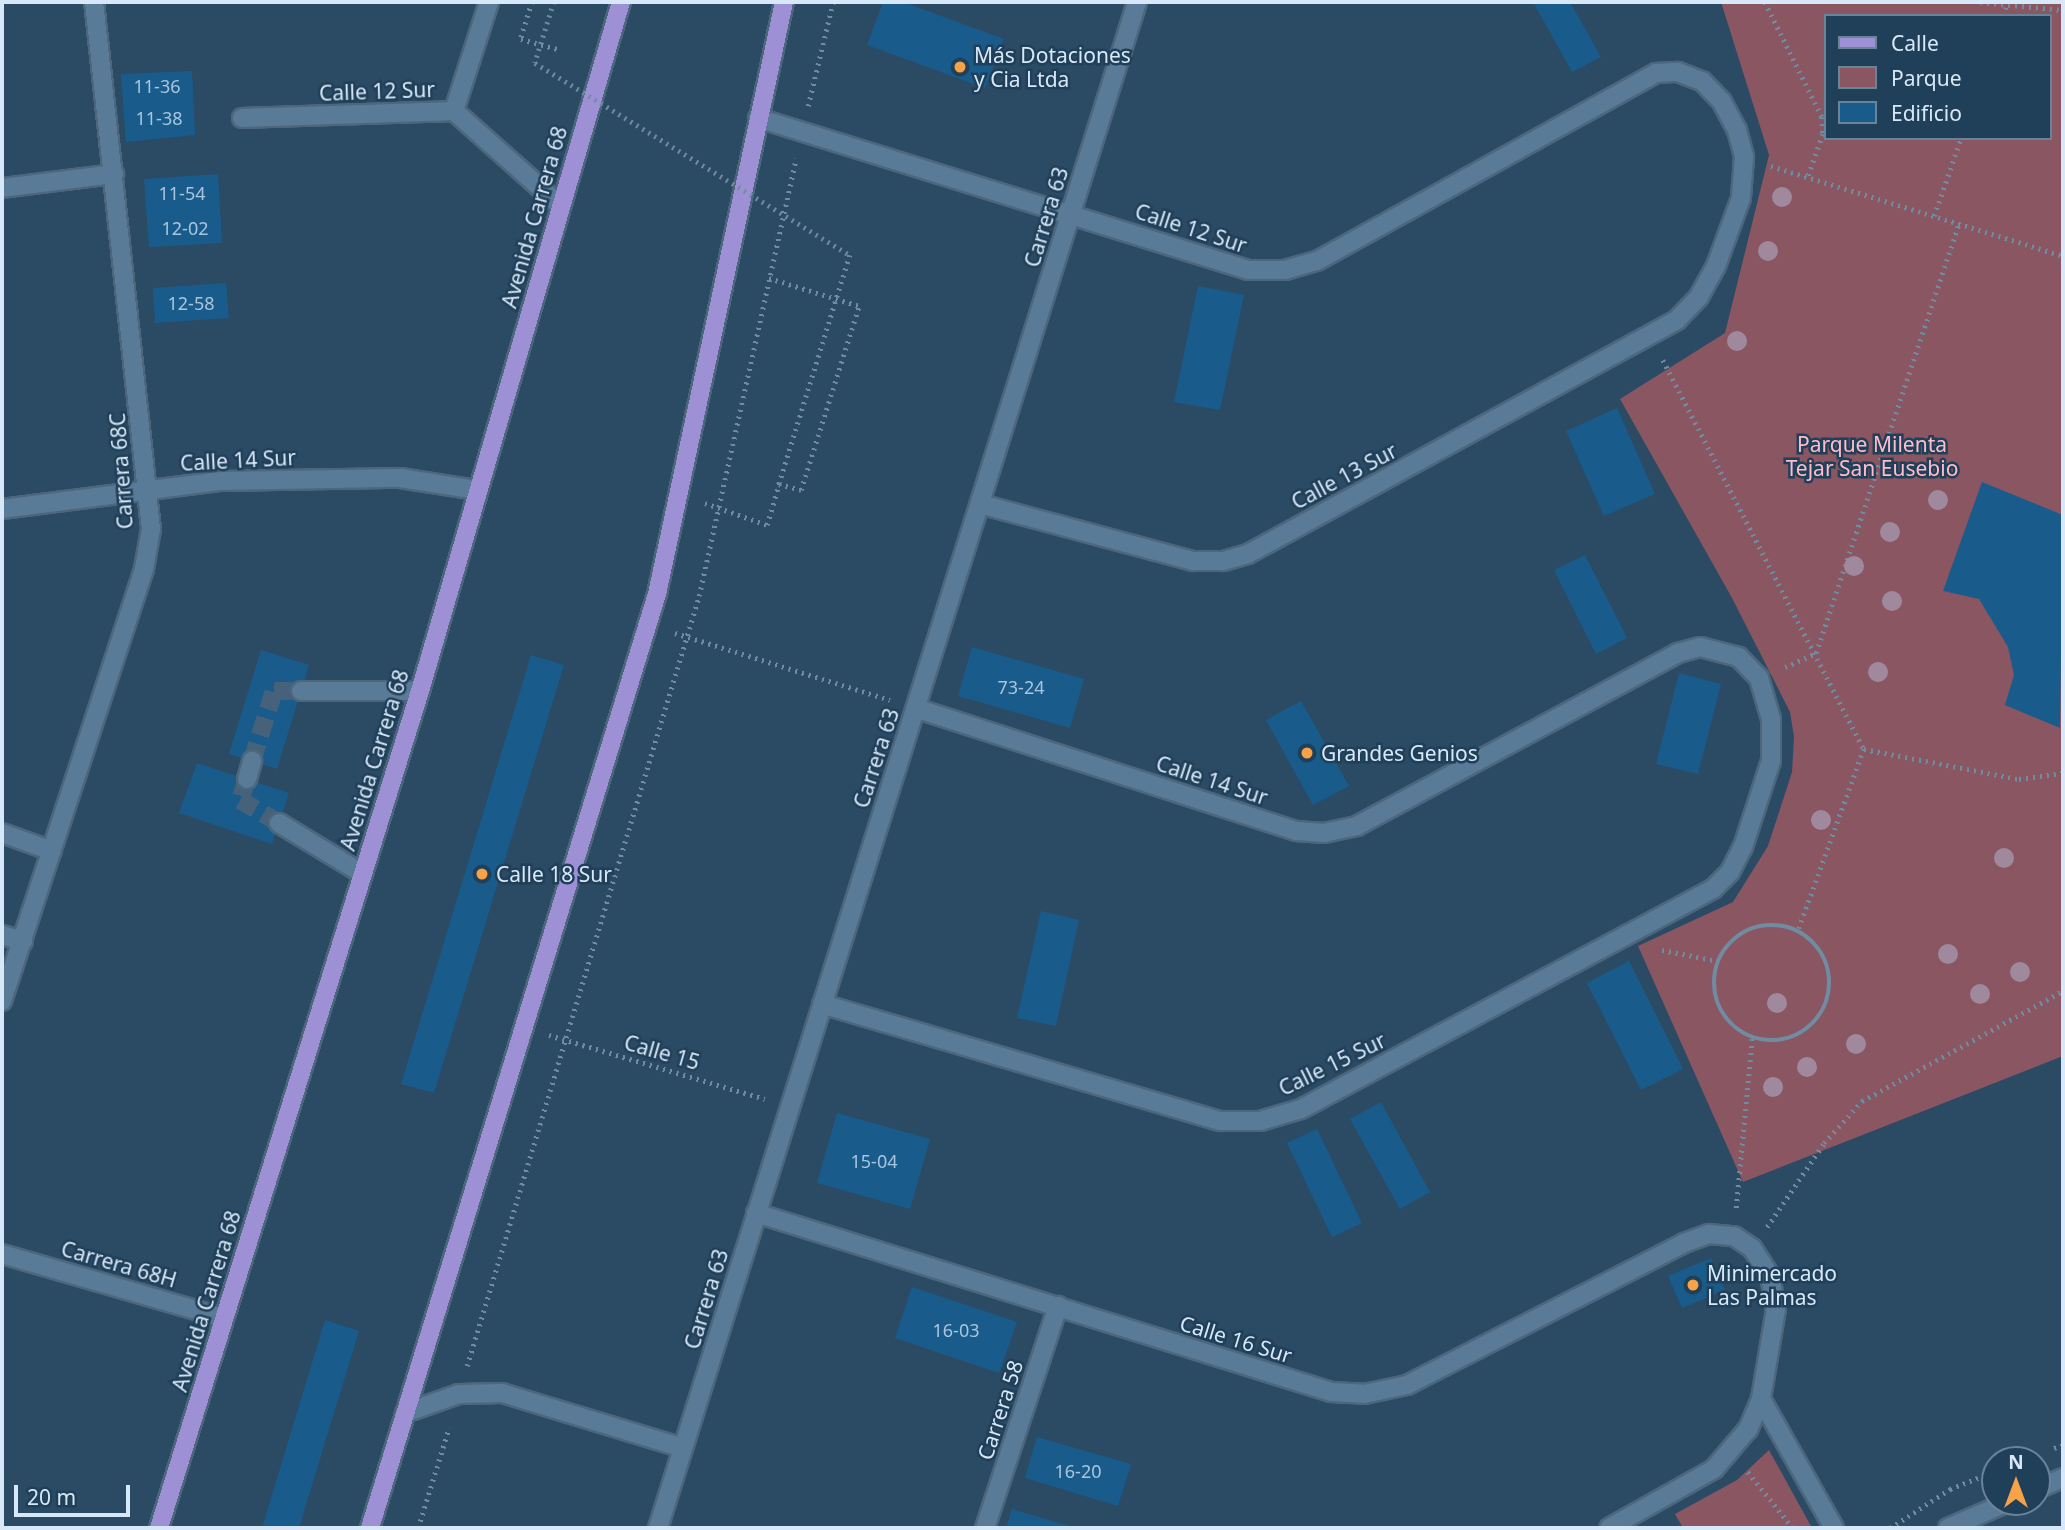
<!DOCTYPE html>
<meta charset="utf-8">
<style>
body{margin:0}
#map{position:relative;width:2065px;height:1530px;overflow:hidden;background:#2b4a64;font-family:"Noto Sans",sans-serif}
div>[style]{position:absolute}
[style*='--x']{left:calc(var(--x)*1px);top:calc(var(--y)*1px);width:calc(var(--w)*1px);rotate:calc(var(--a)*1deg)}
.green>*{inset:0;background:#895662}
.building>*{inset:0;background:#195c8c}
.minor-tunnel>*{height:18px;margin-top:-9px;transform-origin:0;background:repeating-linear-gradient(90deg,#45627a 0 18px,transparent 0 27px)}
.path>*{height:4.5px;margin-top:-2.25px;transform-origin:0;background:repeating-linear-gradient(90deg,#718ba1 0 2px,transparent 0 7px)}
.path>.ring{margin:-2.25px;padding:0;box-sizing:content-box;background:none;border:4.5px solid #718ba1;border-radius:50%}
.roads{filter:drop-shadow(2px 0 #4c677d) drop-shadow(-2px 0 #4c677d) drop-shadow(0 2px #4c677d) drop-shadow(0 -2px #4c677d)}
.minor>*{height:18px;margin:-9px;padding:0 9px;transform-origin:9px;border-radius:9px;background:#5a7b97}
.major>*{height:18px;margin:-9px;padding:0 9px;transform-origin:9px;border-radius:9px;background:#9d90d4}
.path-bridge>*{height:4.5px;margin-top:-2.25px;transform-origin:0;background:repeating-linear-gradient(90deg,#718ba1 0 2px,transparent 0 7px)}
.trees>*{width:20px;height:20px;margin:-10px;border-radius:50%;background:#a0899d}
.dots>*{width:19px;height:19px;translate:-50% -50%;box-sizing:border-box;border:4px solid #203f59;border-radius:50%}
span{translate:-50% -50%;white-space:nowrap;text-align:center;line-height:1.15;-webkit-text-stroke:5px #203f59;paint-order:stroke}
.number-label{font-size:18px;color:#a8c5dd}
.number-label span{-webkit-text-stroke-width:0}
.poi-label{font-size:21px;color:#d7e8f8}
.left{translate:0 -50%;text-align:left}
.street-label{font-size:21px;color:#d7e8f8}
.park-label{font-size:21px;color:#ffbccb}
.frame{position:absolute;inset:0;border:4px solid #d7e8f8;pointer-events:none}
.legend{position:absolute;left:1824px;top:14px;width:228px;height:126px;box-sizing:border-box;background:#203f59;border:2px solid #698399;margin:0;padding:9px 12px;list-style:none;font-size:21px;color:#d7e8f8}
.legend li{display:flex;align-items:center;gap:14px;height:35px}
.legend b{width:35px;border:2px solid #698399}
.north{position:absolute;left:1981px;top:1446px;width:70px;height:70px;box-sizing:border-box;background:#203f59;border:2px solid #698399;border-radius:50%;rotate:0deg;font-size:19px;font-weight:700;line-height:28px;text-align:center;color:#d7e8f8}
.north::after{content:'';display:block;margin:auto;width:24px;height:32px;background:#f6a247;clip-path:polygon(50% 0,100% 100%,50% 72%,0 100%)}
.scale{position:absolute;left:14px;top:1485px;width:116px;height:32px;box-sizing:border-box;border:4px solid #d7e8f8;border-top:0;padding-left:9px;font-size:21px;line-height:24px;white-space:nowrap;color:#d7e8f8;-webkit-text-stroke:5px #203f59;paint-order:stroke}
</style>
<div id="map">
<div class="green">
<div style="clip-path:polygon(evenodd,1721px 2px,2063px 2px,2063px 1056px,1743px 1182px,1638px 946px,1733px 902px,1768px 846px,1792px 772px,1794px 737px,1790px 712px,1732px 598px,1620px 399px,1725px 333px,1769px 155px,1721px 2px,1825px 16px,2049px 16px,2049px 138px,1825px 138px,1825px 16px)"></div>
<div style="clip-path:polygon(1769px 1450px,1812px 1528px,1683px 1528px,1675px 1514px,1737px 1480px)"></div>
</div>
<div class="building">
<div style="clip-path:polygon(883px 2px,903px 2px,1004px 39px,985px 88px,867px 45px)"></div>
<div style="clip-path:polygon(1533px 2px,1570px 2px,1601px 57px,1572px 72px)"></div>
<div style="clip-path:polygon(192px 71px,195px 135px,126px 142px,121px 74px)"></div>
<div style="clip-path:polygon(218px 174px,222px 243px,149px 247px,144px 179px)"></div>
<div style="clip-path:polygon(226px 283px,229px 318px,155px 323px,153px 288px)"></div>
<div style="clip-path:polygon(1198px 286px,1244px 295px,1220px 410px,1174px 402px)"></div>
<div style="clip-path:polygon(1617px 408px,1655px 494px,1604px 516px,1566px 431px)"></div>
<div style="clip-path:polygon(1982px 482px,2063px 515px,2060px 728px,2005px 705px,2014px 675px,2008px 647px,1979px 599px,1943px 591px)"></div>
<div style="clip-path:polygon(1585px 555px,1627px 638px,1596px 654px,1554px 570px)"></div>
<div style="clip-path:polygon(972px 647px,1084px 679px,1070px 728px,958px 696px)"></div>
<div style="clip-path:polygon(261px 650px,309px 665px,277px 769px,229px 754px)"></div>
<div style="clip-path:polygon(531px 655px,564px 665px,434px 1093px,401px 1084px)"></div>
<div style="clip-path:polygon(1679px 673px,1721px 684px,1698px 774px,1656px 764px)"></div>
<div style="clip-path:polygon(1301px 701px,1349px 786px,1313px 805px,1266px 720px)"></div>
<div style="clip-path:polygon(197px 763px,289px 793px,272px 844px,179px 813px)"></div>
<div style="clip-path:polygon(1041px 911px,1079px 920px,1056px 1026px,1017px 1018px)"></div>
<div style="clip-path:polygon(1629px 961px,1683px 1069px,1641px 1090px,1587px 983px)"></div>
<div style="clip-path:polygon(1381px 1102px,1430px 1192px,1400px 1209px,1350px 1119px)"></div>
<div style="clip-path:polygon(837px 1113px,930px 1139px,910px 1209px,817px 1183px)"></div>
<div style="clip-path:polygon(1317px 1129px,1362px 1223px,1332px 1237px,1287px 1143px)"></div>
<div style="clip-path:polygon(1711px 1258px,1725px 1290px,1682px 1308px,1668px 1276px)"></div>
<div style="clip-path:polygon(912px 1287px,1017px 1322px,999px 1373px,895px 1338px)"></div>
<div style="clip-path:polygon(325px 1320px,359px 1331px,299px 1528px,262px 1528px)"></div>
<div style="clip-path:polygon(1037px 1437px,1131px 1464px,1118px 1506px,1025px 1478px)"></div>
<div style="clip-path:polygon(1012px 1509px,1076px 1528px,1006px 1528px)"></div>
</div>
<div class="minor-tunnel">
<div style="--x:252;--y:761;--w:73;--a:-72.6"></div>
<div style="--x:274;--y:691;--w:27;--a:0"></div>
<div style="--x:247;--y:779;--w:22;--a:108"></div>
<div style="--x:240;--y:800;--w:45;--a:30.5"></div>
</div>
<div class="path">
<div style="--x:532;--y:2;--w:39;--a:107"></div>
<div style="--x:521;--y:39;--w:41;--a:15.4"></div>
<div style="--x:1765;--y:2;--w:128;--a:63.6"></div>
<div style="--x:1822;--y:117;--w:17;--a:87"></div>
<div style="--x:1823;--y:134;--w:46;--a:109.2"></div>
<div style="--x:1980;--y:2;--w:83;--a:5.5"></div>
<div style="--x:2003;--y:16;--w:13;--a:-72"></div>
<div style="--x:808;--y:106;--w:107;--a:-76.5"></div>
<div style="--x:1771;--y:166;--w:306;--a:17.1"></div>
<div style="--x:1934;--y:216;--w:83;--a:-70.9"></div>
<div style="--x:769;--y:278;--w:94;--a:17.3"></div>
<div style="--x:1663;--y:360;--w:438;--a:62.7"></div>
<div style="--x:1864;--y:749;--w:191;--a:109.9"></div>
<div style="--x:705;--y:503;--w:66;--a:19.5"></div>
<div style="--x:767;--y:525;--w:43;--a:-73.7"></div>
<div style="--x:675;--y:633;--w:225;--a:17.3"></div>
<div style="--x:1785;--y:667;--w:34;--a:-24"></div>
<div style="--x:1816;--y:653;--w:453;--a:-71.6"></div>
<div style="--x:1864;--y:749;--w:158;--a:11"></div>
<div style="--x:2019;--y:779;--w:44;--a:-7.8"></div>
<div class="ring" style="left:1714px;top:925px;width:111.5px;height:111.5px"></div>
<div style="--x:1662;--y:950;--w:57;--a:11.1"></div>
<div style="--x:549;--y:1035;--w:225;--a:16.5"></div>
<div style="--x:1736;--y:1208;--w:170;--a:-84.6"></div>
<div style="--x:1767;--y:1227;--w:102;--a:-55.8"></div>
<div style="--x:1824;--y:1143;--w:57;--a:-47.9"></div>
<div style="--x:1862;--y:1101;--w:229;--a:-28.7"></div>
<div style="--x:467;--y:1366;--w:804;--a:-73.23"></div>
<div style="--x:699;--y:596;--w:448;--a:-77.5"></div>
<div style="--x:2054;--y:1448;--w:9;--a:-18"></div>
<div style="--x:1748;--y:1472;--w:72;--a:51.2"></div>
<div style="--x:418;--y:1528;--w:105;--a:-72.8"></div>
<div style="--x:1890;--y:1528;--w:72;--a:-33"></div>
<div style="--x:1950;--y:1489;--w:48;--a:-21.8"></div>
</div>
<div class="roads">
<div class="minor">
<div style="--x:454;--y:111;--w:114;--a:-72.2"></div>
<div style="--x:242;--y:118;--w:212;--a:-1.9"></div>
<div style="--x:454;--y:111;--w:143;--a:41.6"></div>
<div style="--x:758;--y:118;--w:513;--a:17.23"></div>
<div style="--x:1248;--y:270;--w:37;--a:0"></div>
<div style="--x:1285;--y:270;--w:33;--a:-16"></div>
<div style="--x:1317;--y:261;--w:388;--a:-29"></div>
<div style="--x:1656;--y:73;--w:22;--a:-3"></div>
<div style="--x:1678;--y:72;--w:26;--a:21"></div>
<div style="--x:1702;--y:81;--w:29;--a:46"></div>
<div style="--x:1722;--y:102;--w:32;--a:62"></div>
<div style="--x:1737;--y:130;--w:28;--a:75"></div>
<div style="--x:1744;--y:157;--w:41;--a:94.2"></div>
<div style="--x:1741;--y:198;--w:72;--a:110.2"></div>
<div style="--x:1716;--y:266;--w:35;--a:119"></div>
<div style="--x:1699;--y:297;--w:32;--a:134"></div>
<div style="--x:1677;--y:320;--w:489;--a:151.4"></div>
<div style="--x:1248;--y:554;--w:26;--a:164"></div>
<div style="--x:1223;--y:561;--w:30;--a:180"></div>
<div style="--x:1193;--y:561;--w:220;--a:-165"></div>
<div style="--x:2;--y:188;--w:113;--a:-7.1"></div>
<div style="--x:2;--y:509;--w:221;--a:-7.3"></div>
<div style="--x:221;--y:481;--w:179;--a:-1"></div>
<div style="--x:400;--y:478;--w:78;--a:8.9"></div>
<div style="--x:301;--y:691;--w:119;--a:0"></div>
<div style="--x:247;--y:779;--w:19;--a:-74"></div>
<div style="--x:279;--y:823;--w:98;--a:31.3"></div>
<div style="--x:2;--y:833;--w:53;--a:19.8"></div>
<div style="--x:2;--y:935;--w:22;--a:16"></div>
<div style="--x:2;--y:1001;--w:455;--a:-71.8"></div>
<div style="--x:144;--y:569;--w:41;--a:-80.1"></div>
<div style="--x:151;--y:529;--w:530;--a:-96.17"></div>
<div style="--x:822;--y:1004;--w:415;--a:16.4"></div>
<div style="--x:1220;--y:1121;--w:40;--a:0"></div>
<div style="--x:1260;--y:1121;--w:43;--a:-16.3"></div>
<div style="--x:1301;--y:1109;--w:467;--a:-28.1"></div>
<div style="--x:1713;--y:889;--w:24;--a:-45"></div>
<div style="--x:1730;--y:872;--w:28;--a:-63"></div>
<div style="--x:1743;--y:847;--w:90;--a:-72"></div>
<div style="--x:1771;--y:761;--w:42;--a:-90"></div>
<div style="--x:1771;--y:719;--w:43;--a:-106.3"></div>
<div style="--x:1759;--y:678;--w:29;--a:-134"></div>
<div style="--x:1739;--y:657;--w:40;--a:-165.6"></div>
<div style="--x:1700;--y:647;--w:23;--a:165"></div>
<div style="--x:1678;--y:653;--w:365;--a:151.7"></div>
<div style="--x:1357;--y:826;--w:34;--a:168"></div>
<div style="--x:1324;--y:833;--w:28;--a:-176"></div>
<div style="--x:1296;--y:831;--w:399;--a:-162.1"></div>
<div style="--x:756;--y:1213;--w:602;--a:17.29"></div>
<div style="--x:1331;--y:1392;--w:33;--a:3"></div>
<div style="--x:1364;--y:1394;--w:44;--a:-11.8"></div>
<div style="--x:1407;--y:1385;--w:311;--a:-27.1"></div>
<div style="--x:1684;--y:1243;--w:27;--a:-20"></div>
<div style="--x:1709;--y:1234;--w:25;--a:5"></div>
<div style="--x:1734;--y:1236;--w:22;--a:34"></div>
<div style="--x:1752;--y:1248;--w:33;--a:57"></div>
<div style="--x:1770;--y:1276;--w:34;--a:80"></div>
<div style="--x:1776;--y:1309;--w:91;--a:99.5"></div>
<div style="--x:1761;--y:1399;--w:33;--a:113"></div>
<div style="--x:1748;--y:1429;--w:52;--a:130.4"></div>
<div style="--x:1714;--y:1469;--w:120;--a:150.7"></div>
<div style="--x:2;--y:1254;--w:231;--a:16.1"></div>
<div style="--x:1761;--y:1399;--w:148;--a:60.5"></div>
<div style="--x:405;--y:1413;--w:57;--a:-19.4"></div>
<div style="--x:459;--y:1394;--w:43;--a:-1.3"></div>
<div style="--x:502;--y:1393;--w:189;--a:16.9"></div>
<div style="--x:2037;--y:1489;--w:28;--a:-23"></div>
<div style="--x:658;--y:1528;--w:1599;--a:-72.57"></div>
<div style="--x:985;--y:1528;--w:234;--a:-71.8"></div>
<div style="--x:1948;--y:1528;--w:65;--a:-23.4"></div>
</div>
<div class="major">
<div style="--x:159;--y:1528;--w:877;--a:-72.68"></div>
<div style="--x:420;--y:691;--w:718;--a:-73.74"></div>
<div style="--x:370;--y:1528;--w:977;--a:-72.92"></div>
<div style="--x:657;--y:594;--w:605;--a:-77.89"></div>
</div>
</div>
<div class="path-bridge">
<div style="--x:554;--y:2;--w:64;--a:107.3"></div>
<div style="--x:535;--y:63;--w:369;--a:31.4"></div>
<div style="--x:850;--y:255;--w:240;--a:107.2"></div>
<div style="--x:779;--y:484;--w:23;--a:15"></div>
<div style="--x:801;--y:490;--w:193;--a:-72.5"></div>
</div>
<div class="trees">
<div style="left:1782px;top:197px"></div>
<div style="left:1768px;top:251px"></div>
<div style="left:1737px;top:341px"></div>
<div style="left:1938px;top:500px"></div>
<div style="left:1890px;top:532px"></div>
<div style="left:1854px;top:566px"></div>
<div style="left:1892px;top:601px"></div>
<div style="left:1878px;top:672px"></div>
<div style="left:1821px;top:820px"></div>
<div style="left:2004px;top:858px"></div>
<div style="left:1948px;top:954px"></div>
<div style="left:2020px;top:972px"></div>
<div style="left:1980px;top:994px"></div>
<div style="left:1777px;top:1003px"></div>
<div style="left:1856px;top:1044px"></div>
<div style="left:1807px;top:1067px"></div>
<div style="left:1773px;top:1087px"></div>
</div>
<div class="dots">
<div style="left:960px;top:67px;background:#f6a247"></div>
<div style="left:1307px;top:753px;background:#f6a247"></div>
<div style="left:482px;top:874px;background:#f6a247"></div>
<div style="left:1693px;top:1285px;background:#f6a247"></div>
</div>
<div class="number-label">
<span style="left:157px;top:86px">11-36</span>
<span style="left:159px;top:118px">11-38</span>
<span style="left:182px;top:193px">11-54</span>
<span style="left:185px;top:228px">12-02</span>
<span style="left:191px;top:303px">12-58</span>
<span style="left:1021px;top:687px">73-24</span>
<span style="left:874px;top:1161px">15-04</span>
<span style="left:956px;top:1330px">16-03</span>
<span style="left:1078px;top:1471px">16-20</span>
</div>
<div class="poi-label">
<span class="left" style="left:974px;top:67px">Más Dotaciones<br>y Cia Ltda</span>
<span class="left" style="left:1321px;top:753px">Grandes Genios</span>
<span class="left" style="left:496px;top:874px">Calle 18 Sur</span>
<span class="left" style="left:1707px;top:1285px">Minimercado<br>Las Palmas</span>
</div>
<div class="street-label">
<span style="left:377px;top:91px;rotate:-2deg">Calle 12 Sur</span>
<span style="left:534px;top:217px;rotate:-74deg">Avenida Carrera 68</span>
<span style="left:1046px;top:217px;rotate:-73deg">Carrera 63</span>
<span style="left:1191px;top:228px;rotate:18deg">Calle 12 Sur</span>
<span style="left:238px;top:460px;rotate:-3deg">Calle 14 Sur</span>
<span style="left:121px;top:471px;rotate:-94deg">Carrera 68C</span>
<span style="left:1344px;top:476px;rotate:-28deg">Calle 13 Sur</span>
<span style="left:876px;top:758px;rotate:-72deg">Carrera 63</span>
<span style="left:374px;top:760px;rotate:-73deg">Avenida Carrera 68</span>
<span style="left:1212px;top:780px;rotate:18deg">Calle 14 Sur</span>
<span style="left:662px;top:1052px;rotate:16deg">Calle 15</span>
<span style="left:1332px;top:1064px;rotate:-26deg">Calle 15 Sur</span>
<span style="left:119px;top:1264px;rotate:16deg">Carrera 68H</span>
<span style="left:706px;top:1299px;rotate:-73deg">Carrera 63</span>
<span style="left:206px;top:1301px;rotate:-73deg">Avenida Carrera 68</span>
<span style="left:1236px;top:1339px;rotate:17deg">Calle 16 Sur</span>
<span style="left:1000px;top:1410px;rotate:-72deg">Carrera 58</span>
</div>
<div class="park-label">
<span style="left:1872px;top:456px">Parque Milenta<br>Tejar San Eusebio</span>
</div>
<div class="frame"></div>
<ul class="legend">
<li><b style="height:9px;background:#9d90d4"></b>Calle</li>
<li><b style="height:19px;background:#895662"></b>Parque</li>
<li><b style="height:19px;background:#195c8c"></b>Edificio</li>
</ul>
<div class="north">N</div>
<div class="scale">20 m</div>
</div>
